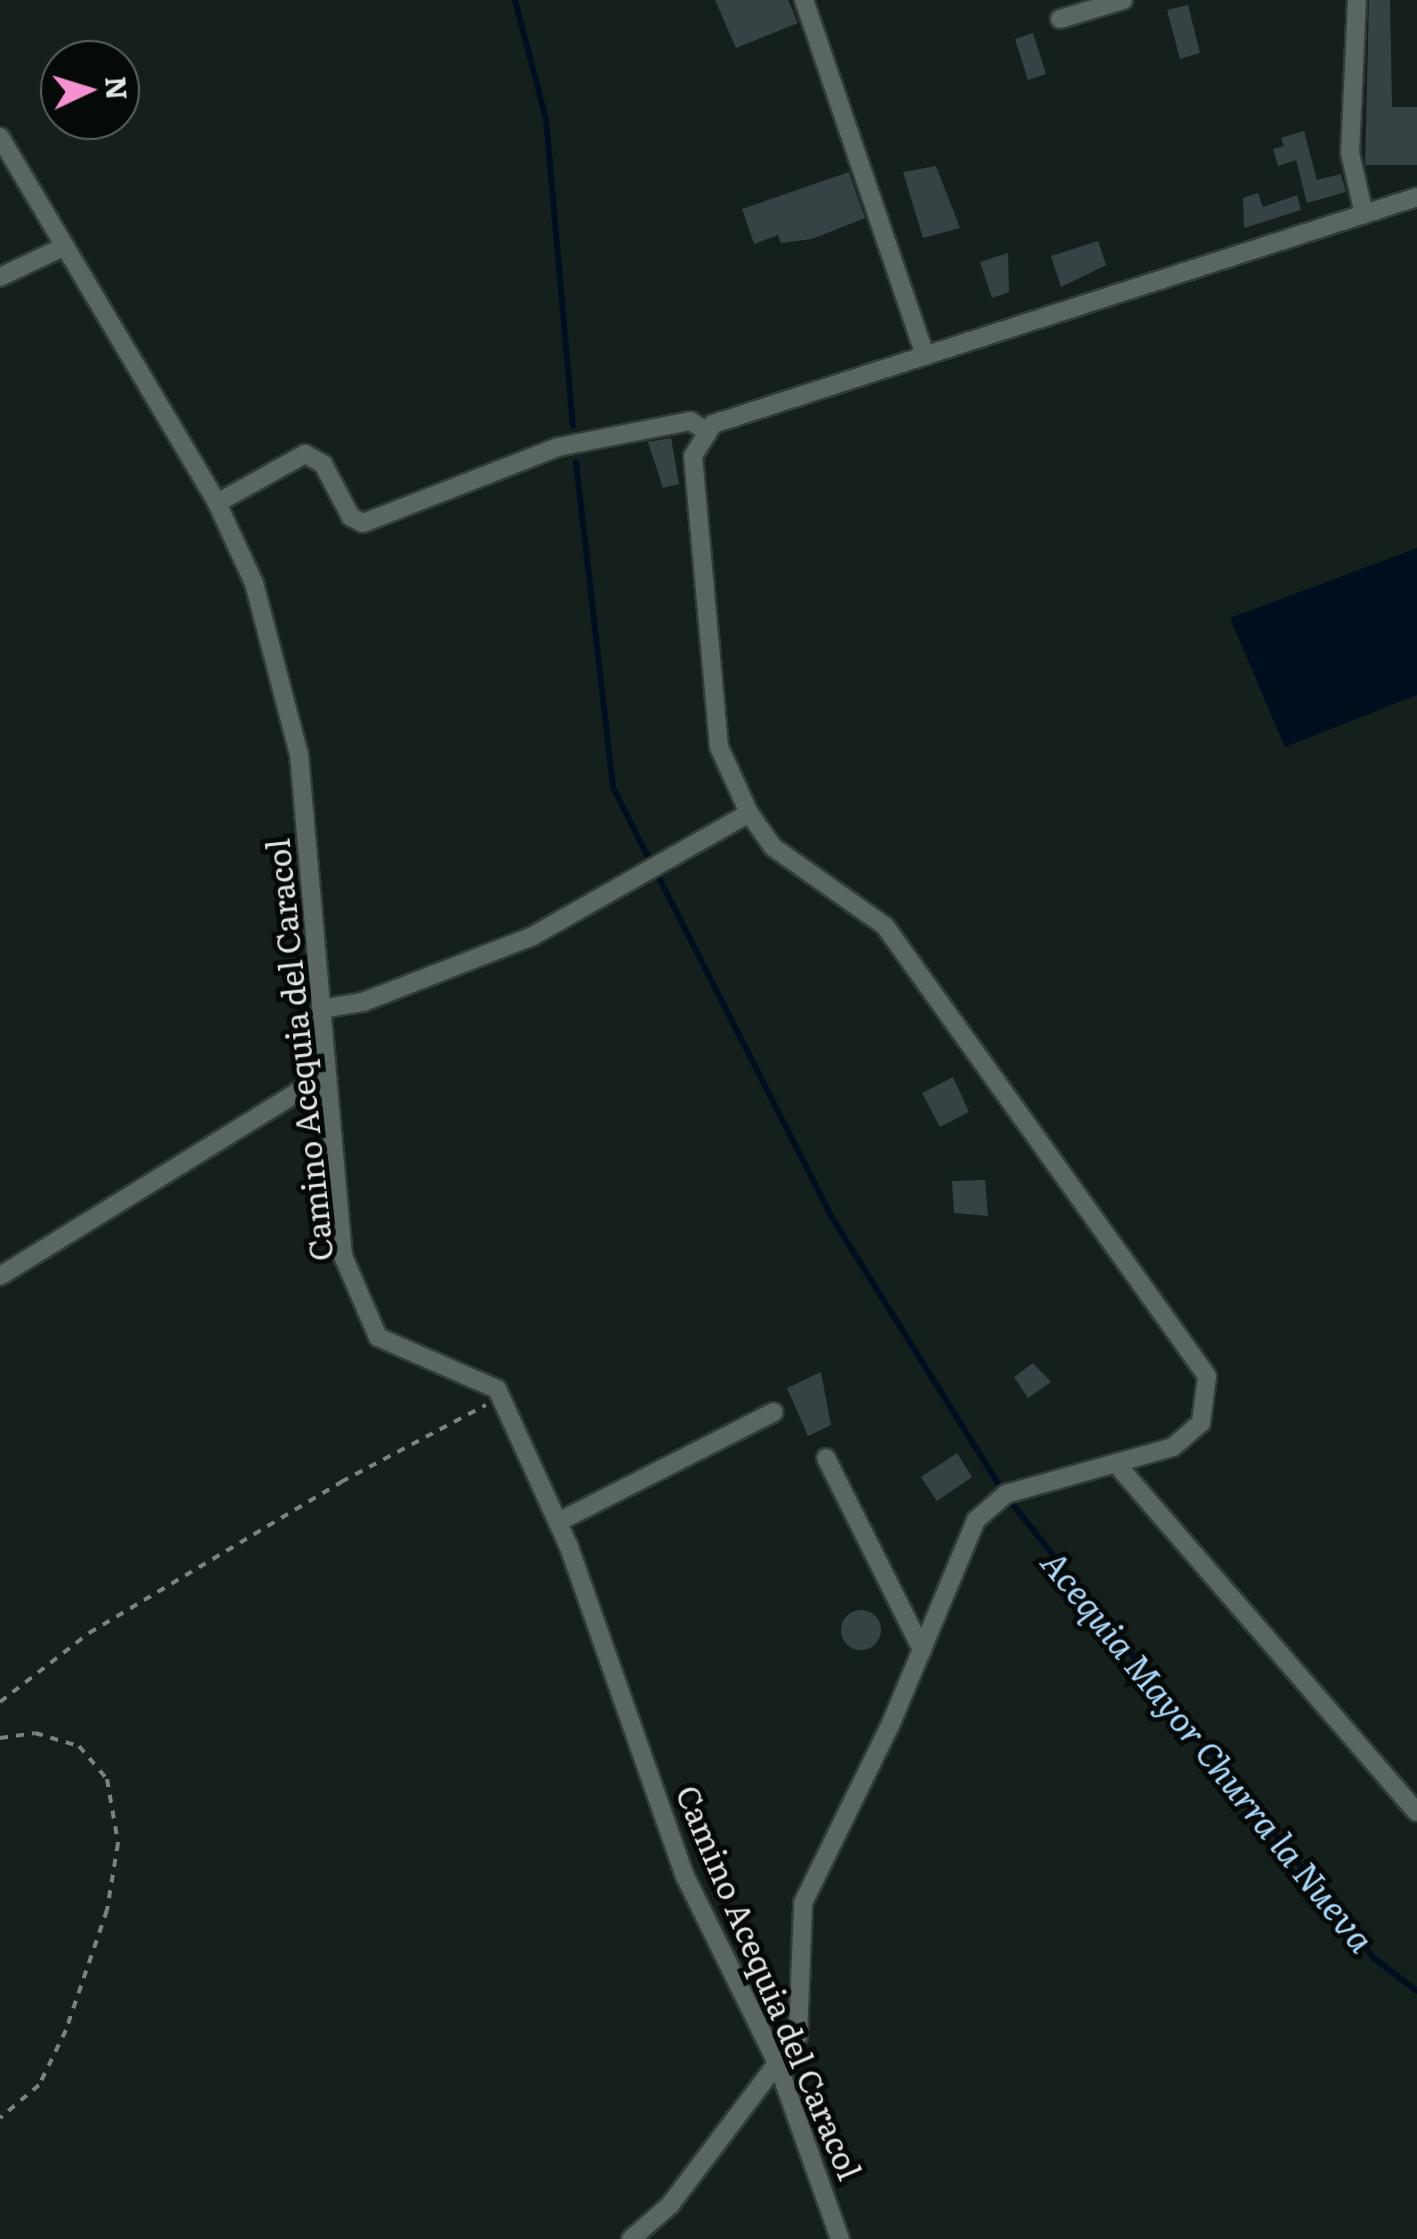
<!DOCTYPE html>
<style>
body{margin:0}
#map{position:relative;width:1417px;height:2239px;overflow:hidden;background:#15201c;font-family:Literata,serif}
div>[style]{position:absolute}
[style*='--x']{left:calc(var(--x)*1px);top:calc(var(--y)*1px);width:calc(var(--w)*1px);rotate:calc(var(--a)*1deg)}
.water>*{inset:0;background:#000f1f}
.stream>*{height:6px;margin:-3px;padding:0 3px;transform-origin:3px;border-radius:3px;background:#000f1f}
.building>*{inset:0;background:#364345}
.round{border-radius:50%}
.path>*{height:4px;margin-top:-2px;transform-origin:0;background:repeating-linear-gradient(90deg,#7a8380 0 8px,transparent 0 16px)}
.roads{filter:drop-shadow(2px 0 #333b38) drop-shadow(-2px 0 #333b38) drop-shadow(0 2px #333b38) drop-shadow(0 -2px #333b38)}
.minor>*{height:18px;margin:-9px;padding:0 9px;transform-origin:9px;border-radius:9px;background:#596661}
span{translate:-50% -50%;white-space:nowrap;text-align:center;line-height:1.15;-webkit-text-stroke:10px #050907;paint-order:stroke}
.street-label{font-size:32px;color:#dfe7e4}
.water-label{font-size:35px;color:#a9dafd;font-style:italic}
.north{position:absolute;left:40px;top:40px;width:100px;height:100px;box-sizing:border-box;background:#050907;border:2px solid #5c625f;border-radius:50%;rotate:86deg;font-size:28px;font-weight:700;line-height:40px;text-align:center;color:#dfe7e4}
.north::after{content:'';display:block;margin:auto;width:35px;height:45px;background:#f591d1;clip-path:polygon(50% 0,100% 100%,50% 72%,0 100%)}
</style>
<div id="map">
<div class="water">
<div style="clip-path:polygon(1417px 548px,1417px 695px,1285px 747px,1230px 618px)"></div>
</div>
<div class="stream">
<div style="--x:515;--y:0;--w:123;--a:75.4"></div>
<div style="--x:546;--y:119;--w:308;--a:85"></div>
<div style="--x:576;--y:462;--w:327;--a:83.5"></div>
<div style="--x:613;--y:787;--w:80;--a:63.4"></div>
<div style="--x:655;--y:870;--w:388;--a:63"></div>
<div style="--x:831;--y:1216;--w:321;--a:58"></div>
<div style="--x:1010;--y:1501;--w:586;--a:51.45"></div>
<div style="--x:1375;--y:1959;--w:53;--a:37.3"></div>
</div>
<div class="building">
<div style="clip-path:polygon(715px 0,788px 0,798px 23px,736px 48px)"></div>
<div style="clip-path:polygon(1369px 0,1390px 0,1392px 107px,1417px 107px,1417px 165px,1365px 165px)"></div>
<div style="clip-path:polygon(1188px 5px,1200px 53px,1180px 59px,1167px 10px)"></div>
<div style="clip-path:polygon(1033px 33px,1046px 74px,1028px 80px,1015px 39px)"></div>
<div style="clip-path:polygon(1304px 131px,1317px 180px,1341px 174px,1346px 192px,1307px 203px,1296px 160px,1278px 166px,1273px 149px,1284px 146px,1281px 138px)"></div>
<div style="clip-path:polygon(936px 166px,960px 228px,923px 238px,903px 172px)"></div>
<div style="clip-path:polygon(849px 172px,865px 218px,812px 239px,781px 243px,778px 235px,754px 244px,742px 209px)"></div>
<div style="clip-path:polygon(1258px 193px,1263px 207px,1297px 195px,1301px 210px,1244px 228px,1243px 198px)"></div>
<div style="clip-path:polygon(1098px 241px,1106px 265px,1061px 287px,1051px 256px)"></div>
<div style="clip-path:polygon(1008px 253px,1009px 292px,992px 298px,980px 262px)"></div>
<div style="clip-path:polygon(671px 438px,679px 484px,663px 488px,648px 442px)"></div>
<div style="clip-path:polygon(953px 1077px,969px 1112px,940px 1127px,922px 1093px)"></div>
<div style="clip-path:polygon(985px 1180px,988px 1216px,954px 1213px,952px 1181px)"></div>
<div style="clip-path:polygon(1033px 1363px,1051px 1382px,1028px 1398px,1014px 1377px)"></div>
<div style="clip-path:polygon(821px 1372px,831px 1425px,808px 1436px,787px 1388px)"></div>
<div style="clip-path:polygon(957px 1453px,972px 1477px,937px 1501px,921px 1477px)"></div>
<div class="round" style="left:841px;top:1610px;width:40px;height:40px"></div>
</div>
<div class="path">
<div style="--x:0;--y:1702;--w:113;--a:-37.8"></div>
<div style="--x:89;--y:1633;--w:294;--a:-30.9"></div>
<div style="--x:341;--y:1482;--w:164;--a:-28"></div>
<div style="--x:0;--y:1738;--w:35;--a:-8"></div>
<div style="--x:35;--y:1733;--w:46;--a:16.5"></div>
<div style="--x:79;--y:1746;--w:43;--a:49.7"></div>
<div style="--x:107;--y:1779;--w:65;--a:80.2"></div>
<div style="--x:118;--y:1843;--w:68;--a:99.3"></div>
<div style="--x:107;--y:1910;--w:127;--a:108.9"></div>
<div style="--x:66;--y:2030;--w:61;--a:116.1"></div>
<div style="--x:39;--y:2085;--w:51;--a:139.8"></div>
</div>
<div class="roads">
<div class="minor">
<div style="--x:804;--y:0;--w:376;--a:71.2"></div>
<div style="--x:1357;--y:0;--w:153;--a:92.6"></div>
<div style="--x:1350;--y:153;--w:63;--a:77.1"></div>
<div style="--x:1060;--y:19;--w:66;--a:-16.8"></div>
<div style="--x:0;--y:137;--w:425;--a:59.3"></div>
<div style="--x:217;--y:503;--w:88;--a:65.2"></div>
<div style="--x:254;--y:583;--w:177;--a:75.3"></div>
<div style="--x:299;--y:754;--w:504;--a:84.99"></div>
<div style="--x:343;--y:1256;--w:88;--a:66.6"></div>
<div style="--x:378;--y:1337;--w:130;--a:23.6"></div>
<div style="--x:497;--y:1389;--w:174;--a:65.5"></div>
<div style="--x:569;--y:1547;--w:349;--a:70.6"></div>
<div style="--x:685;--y:1876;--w:211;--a:63.8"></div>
<div style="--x:778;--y:2065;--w:185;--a:70.4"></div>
<div style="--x:0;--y:277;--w:72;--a:-25.5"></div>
<div style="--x:217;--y:503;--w:101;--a:-29.1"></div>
<div style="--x:305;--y:454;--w:21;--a:29"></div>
<div style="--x:323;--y:464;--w:60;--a:62.2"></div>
<div style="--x:351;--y:517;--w:13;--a:27"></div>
<div style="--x:363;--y:523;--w:209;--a:-21.3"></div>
<div style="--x:558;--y:447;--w:135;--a:-11.1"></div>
<div style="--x:690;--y:421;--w:21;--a:31"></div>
<div style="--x:321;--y:1009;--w:43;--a:-9.5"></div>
<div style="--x:363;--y:1002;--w:180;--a:-21.2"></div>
<div style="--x:531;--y:937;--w:251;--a:-29.6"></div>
<div style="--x:0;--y:1276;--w:383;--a:-31.7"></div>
<div style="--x:826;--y:1458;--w:215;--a:63.4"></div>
<div style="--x:1118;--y:1466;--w:457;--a:49.2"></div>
<div style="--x:558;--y:1522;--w:242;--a:-27"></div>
<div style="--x:631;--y:2239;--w:52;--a:-41.1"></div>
<div style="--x:670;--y:2205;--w:212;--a:-52.9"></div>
<div style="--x:798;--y:2036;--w:133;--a:-87.8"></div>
<div style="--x:803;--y:1903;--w:203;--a:-63.9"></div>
<div style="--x:892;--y:1721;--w:218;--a:-67.3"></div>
<div style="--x:976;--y:1520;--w:40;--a:-41"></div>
<div style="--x:1006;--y:1494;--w:173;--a:-15.7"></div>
<div style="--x:1173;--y:1447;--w:37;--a:-41"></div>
<div style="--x:1201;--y:1423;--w:47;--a:-82.7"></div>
<div style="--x:1207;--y:1376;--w:553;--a:-125.59"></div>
<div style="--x:885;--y:926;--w:137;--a:-144.8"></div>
<div style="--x:773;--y:847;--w:42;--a:-125.2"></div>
<div style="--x:749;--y:813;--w:72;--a:-114.4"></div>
<div style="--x:719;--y:747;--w:292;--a:-95.1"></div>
<div style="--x:693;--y:456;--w:38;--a:-58"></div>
<div style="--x:713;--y:424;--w:740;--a:-17.87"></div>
</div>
</div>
<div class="street-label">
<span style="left:298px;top:1050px;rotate:-96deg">Camino Acequia del Caracol</span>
<span style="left:770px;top:1982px;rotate:67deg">Camino Acequia del Caracol</span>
</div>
<div class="water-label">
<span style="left:1209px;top:1750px;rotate:51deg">Acequia Mayor Churra la Nueva</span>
</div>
<div class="north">N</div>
</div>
